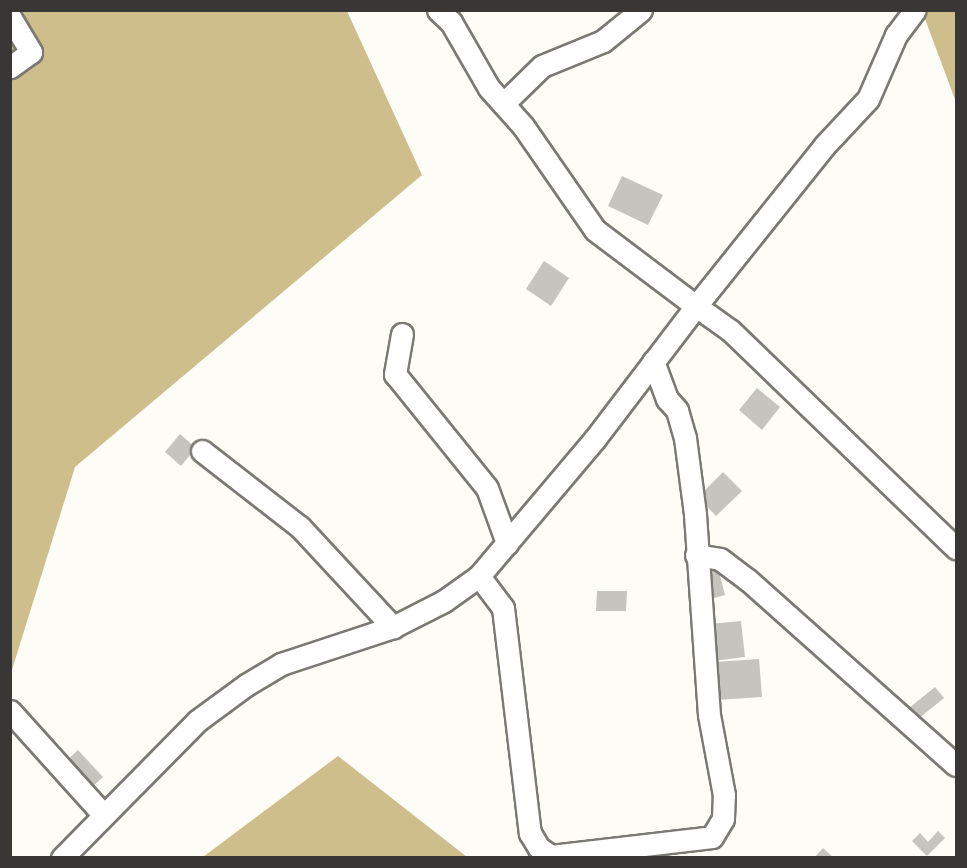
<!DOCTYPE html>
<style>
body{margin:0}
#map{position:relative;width:967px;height:868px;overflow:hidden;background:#fdfcf6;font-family:Arial,sans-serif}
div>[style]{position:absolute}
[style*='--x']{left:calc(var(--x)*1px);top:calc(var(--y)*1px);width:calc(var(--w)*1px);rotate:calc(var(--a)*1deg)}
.forest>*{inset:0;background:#cdbe8c}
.building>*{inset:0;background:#c5c4be}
.roads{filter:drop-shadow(2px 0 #7b7974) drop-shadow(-2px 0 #7b7974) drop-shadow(0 2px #7b7974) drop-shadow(0 -2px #7b7974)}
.minor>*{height:21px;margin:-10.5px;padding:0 10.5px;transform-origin:10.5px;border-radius:10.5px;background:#fff}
span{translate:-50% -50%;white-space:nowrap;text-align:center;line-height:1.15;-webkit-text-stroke:5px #fdfcf6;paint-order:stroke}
.frame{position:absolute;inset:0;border:12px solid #383735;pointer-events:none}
</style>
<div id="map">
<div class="forest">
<div style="clip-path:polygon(11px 11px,347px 11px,422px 175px,75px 467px,11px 673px)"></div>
<div style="clip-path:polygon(922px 11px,956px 11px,956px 102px)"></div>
<div style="clip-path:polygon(338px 756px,467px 857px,203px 857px)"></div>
</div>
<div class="building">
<div style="clip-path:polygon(622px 176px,663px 195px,648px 225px,608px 206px)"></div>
<div style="clip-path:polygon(544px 261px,569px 278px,551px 306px,526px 289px)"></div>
<div style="clip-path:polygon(757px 388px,780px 407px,762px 430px,739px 410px)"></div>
<div style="clip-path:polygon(180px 434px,196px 448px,181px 466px,165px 452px)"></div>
<div style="clip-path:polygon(723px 472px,742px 491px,716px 516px,698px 497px)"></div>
<div style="clip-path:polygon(718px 568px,725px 595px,707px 600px,700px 573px)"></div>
<div style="clip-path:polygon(597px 591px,627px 591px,626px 611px,596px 611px)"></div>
<div style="clip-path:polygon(741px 621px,745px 657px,713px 661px,709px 624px)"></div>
<div style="clip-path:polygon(759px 659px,762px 697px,717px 700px,715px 662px)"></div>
<div style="clip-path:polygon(935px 687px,944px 698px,918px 719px,909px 708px)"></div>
<div style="clip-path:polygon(78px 750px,103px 777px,90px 789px,65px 762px)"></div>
<div style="clip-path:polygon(938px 831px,945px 838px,927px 856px,912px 841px,920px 833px,928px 842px)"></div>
<div style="clip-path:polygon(823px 848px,834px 858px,814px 858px)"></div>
</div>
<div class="roads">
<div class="minor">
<div style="--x:438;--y:10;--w:18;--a:43"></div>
<div style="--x:451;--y:22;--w:76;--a:60.1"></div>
<div style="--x:489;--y:88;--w:51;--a:48.2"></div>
<div style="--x:523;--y:126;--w:126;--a:55.3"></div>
<div style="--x:595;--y:230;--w:126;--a:37"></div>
<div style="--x:696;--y:306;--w:205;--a:-51.3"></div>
<div style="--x:824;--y:146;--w:64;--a:-46.9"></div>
<div style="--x:868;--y:99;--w:70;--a:-66.4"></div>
<div style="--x:896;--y:35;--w:31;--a:-53"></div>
<div style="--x:10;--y:17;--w:41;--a:59"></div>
<div style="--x:31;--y:52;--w:26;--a:144"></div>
<div style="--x:503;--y:104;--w:54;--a:-44.3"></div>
<div style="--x:542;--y:66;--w:66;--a:-22.3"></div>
<div style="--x:603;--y:41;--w:49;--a:-39.2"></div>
<div style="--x:402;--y:334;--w:41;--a:99.9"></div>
<div style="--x:395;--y:374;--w:146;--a:51.1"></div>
<div style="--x:487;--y:488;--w:59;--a:70"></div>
<div style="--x:202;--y:451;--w:124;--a:37.8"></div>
<div style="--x:300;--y:527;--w:137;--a:47.1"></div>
<div style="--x:696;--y:555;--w:24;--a:9"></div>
<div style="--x:720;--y:559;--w:35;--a:37"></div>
<div style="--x:748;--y:580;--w:278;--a:41.7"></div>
<div style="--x:479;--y:576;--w:40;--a:53"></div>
<div style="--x:503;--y:608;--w:227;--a:83.2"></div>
<div style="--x:530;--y:833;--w:17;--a:59"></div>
<div style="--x:539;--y:848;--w:14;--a:34"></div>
<div style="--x:551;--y:856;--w:162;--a:-6.7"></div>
<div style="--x:712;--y:837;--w:21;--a:-59"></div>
<div style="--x:723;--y:819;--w:24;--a:-88"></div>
<div style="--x:724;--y:795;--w:81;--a:-100.6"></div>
<div style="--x:709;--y:715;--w:201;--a:-94"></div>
<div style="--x:695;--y:514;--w:77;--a:-97.5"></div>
<div style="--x:685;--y:438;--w:29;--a:-106"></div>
<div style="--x:677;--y:410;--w:15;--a:-132"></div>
<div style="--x:667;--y:399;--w:40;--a:-110.2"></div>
<div style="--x:10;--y:711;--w:137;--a:48"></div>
<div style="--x:62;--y:858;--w:192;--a:-45.4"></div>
<div style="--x:197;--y:721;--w:61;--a:-36.3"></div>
<div style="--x:246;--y:685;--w:41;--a:-31"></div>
<div style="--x:281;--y:664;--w:118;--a:-18.3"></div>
<div style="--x:393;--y:627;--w:57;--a:-27"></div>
<div style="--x:444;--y:601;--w:43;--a:-35.5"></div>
<div style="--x:479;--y:576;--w:178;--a:-49.8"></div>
<div style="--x:594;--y:440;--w:168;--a:-52.7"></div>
<div style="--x:696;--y:306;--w:43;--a:35.5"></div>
<div style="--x:731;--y:331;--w:313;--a:44"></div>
</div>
</div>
<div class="frame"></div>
</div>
